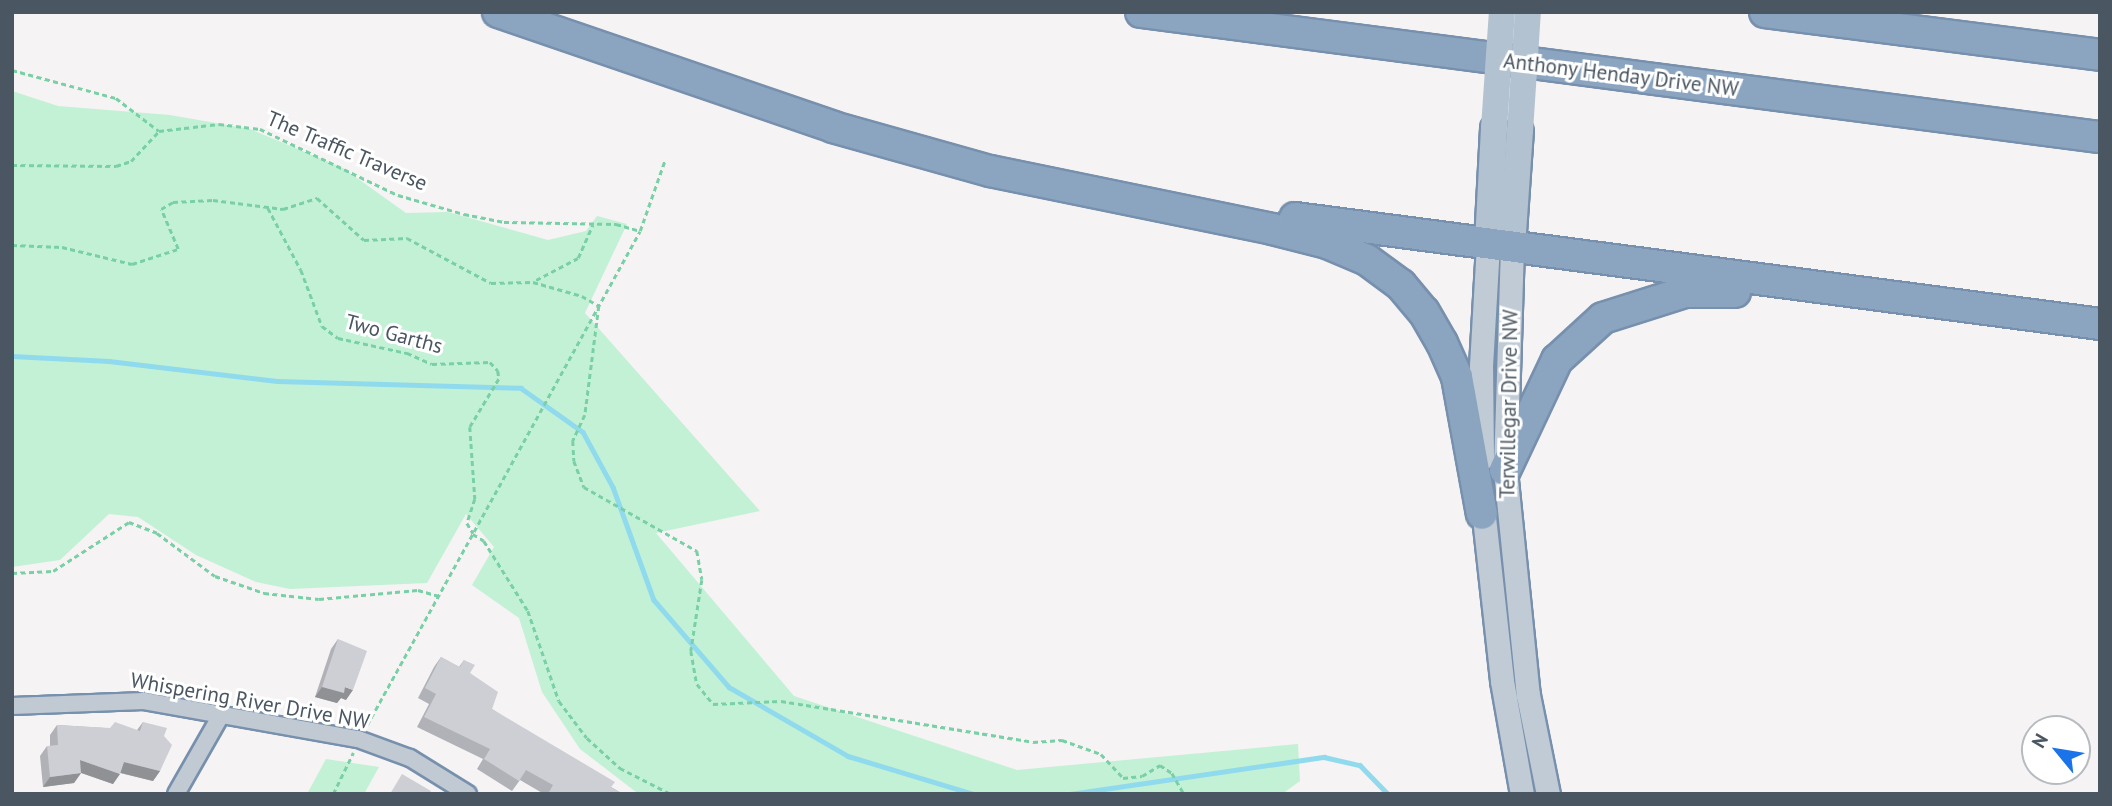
<!DOCTYPE html>
<style>
body{margin:0}
#map{position:relative;width:2112px;height:806px;overflow:hidden;background:#f5f3f3;font-family:"PT Sans",sans-serif}
div>[style]{position:absolute}
[style*='--x']{left:calc(var(--x)*1px);top:calc(var(--y)*1px);width:calc(var(--w)*1px);rotate:calc(var(--a)*1deg)}
.green>*{inset:0;background:#c3f1d5}
.stream>*{height:4.5px;margin:-2.25px;padding:0 2.25px;transform-origin:2.25px;border-radius:2.25px;background:#90daee}
.path>*{height:2.5px;margin-top:-1.25px;transform-origin:0;background:repeating-linear-gradient(90deg,#7ad0a6 0 5px,transparent 0 8.5px)}
.roads{filter:drop-shadow(2px 0 #7690ad) drop-shadow(-2px 0 #7690ad) drop-shadow(0 2px #7690ad) drop-shadow(0 -2px #7690ad)}
.minor>*{height:16px;margin:-8px;padding:0 8px;transform-origin:8px;border-radius:8px;background:#c1cad2}
.secondary>*{height:23px;margin:-11.5px;padding:0 11.5px;transform-origin:11.5px;border-radius:11.5px;background:#c1cbd6}
.primary>*{height:26px;margin:-13px;padding:0 13px;transform-origin:13px;border-radius:13px;background:#b3c2d1}
.motorway>*{height:30px;margin:-15px;padding:0 15px;transform-origin:15px;border-radius:15px;background:#8ba5c1}
.primary-bridge>*{height:26px;margin:-13px;padding:0 13px;transform-origin:13px;border-radius:13px;background:#b3c2d1}
.wall>*{inset:0;background:#b0b2b7}
.shaded-wall>*{inset:0;background:#909195}
.building>*{inset:0;background:#cdcfd5}
span{translate:-50% -50%;white-space:nowrap;text-align:center;line-height:1.15;-webkit-text-stroke:6px #fff;paint-order:stroke}
.street-label{font-size:21px;color:#4a5661}
.frame{position:absolute;inset:0;border:14px solid #4a5661;pointer-events:none}
.north{position:absolute;left:2021px;top:715px;width:70px;height:70px;box-sizing:border-box;background:#fff;border:2px solid #b7bbc0;border-radius:50%;rotate:300deg;font-size:19px;font-weight:700;line-height:28px;text-align:center;color:#4a5661}
.north::after{content:'';display:block;margin:auto;width:24px;height:32px;background:#1a73e8;clip-path:polygon(50% 0,100% 100%,50% 72%,0 100%)}
</style>
<div id="map">
<div class="green">
<div style="clip-path:polygon(12px 91px,58px 106px,170px 115px,250px 129px,343px 168px,406px 213px,448px 212px,548px 240px,586px 231px,597px 216px,627px 224px,585px 313px,760px 511px,656px 533px,794px 696px,1017px 770px,1298px 744px,1300px 781px,1282px 794px,636px 792px,580px 749px,542px 692px,519px 618px,472px 585px,494px 547px,466px 514px,427px 583px,290px 589px,256px 582px,196px 555px,138px 517px,109px 514px,60px 560px,12px 567px)"></div>
<div style="clip-path:polygon(326px 759px,379px 767px,364px 794px,307px 794px)"></div>
</div>
<div class="stream">
<div style="--x:12;--y:356;--w:97;--a:3"></div>
<div style="--x:109;--y:361;--w:169;--a:6.8"></div>
<div style="--x:277;--y:381;--w:244;--a:1.6"></div>
<div style="--x:521;--y:388;--w:76;--a:35.4"></div>
<div style="--x:583;--y:432;--w:63;--a:61.4"></div>
<div style="--x:613;--y:487;--w:120;--a:70.1"></div>
<div style="--x:654;--y:600;--w:115;--a:49.2"></div>
<div style="--x:729;--y:687;--w:138;--a:30.1"></div>
<div style="--x:848;--y:756;--w:132;--a:16.8"></div>
<div style="--x:1070;--y:794;--w:257;--a:-8.3"></div>
<div style="--x:1324;--y:757;--w:37;--a:13"></div>
<div style="--x:1360;--y:765;--w:40;--a:46"></div>
</div>
<div class="path">
<div style="--x:12;--y:70;--w:108;--a:15.1"></div>
<div style="--x:116;--y:98;--w:54;--a:37.5"></div>
<div style="--x:159;--y:131;--w:60;--a:-6.7"></div>
<div style="--x:219;--y:124;--w:41;--a:7"></div>
<div style="--x:260;--y:129;--w:153;--a:25.6"></div>
<div style="--x:398;--y:195;--w:69;--a:16.1"></div>
<div style="--x:464;--y:214;--w:41;--a:11.3"></div>
<div style="--x:504;--y:222;--w:112;--a:1"></div>
<div style="--x:616;--y:224;--w:25;--a:16"></div>
<div style="--x:12;--y:165;--w:104;--a:0.6"></div>
<div style="--x:116;--y:166;--w:16;--a:-18"></div>
<div style="--x:131;--y:161;--w:41;--a:-47"></div>
<div style="--x:268;--y:208;--w:70;--a:62"></div>
<div style="--x:301;--y:270;--w:60;--a:69.4"></div>
<div style="--x:322;--y:326;--w:20;--a:37"></div>
<div style="--x:338;--y:338;--w:71;--a:12.3"></div>
<div style="--x:407;--y:353;--w:27;--a:24"></div>
<div style="--x:432;--y:364;--w:58;--a:-2"></div>
<div style="--x:490;--y:362;--w:12;--a:48"></div>
<div style="--x:498;--y:371;--w:8;--a:83"></div>
<div style="--x:499;--y:379;--w:56;--a:121.1"></div>
<div style="--x:470;--y:427;--w:72;--a:86"></div>
<div style="--x:475;--y:499;--w:25;--a:108"></div>
<div style="--x:467;--y:523;--w:12;--a:59"></div>
<div style="--x:12;--y:245;--w:50;--a:2.3"></div>
<div style="--x:62;--y:247;--w:72;--a:13.7"></div>
<div style="--x:132;--y:264;--w:48;--a:-18.1"></div>
<div style="--x:178;--y:249;--w:43;--a:-113"></div>
<div style="--x:161;--y:209;--w:14;--a:-30"></div>
<div style="--x:173;--y:202;--w:40;--a:-2.9"></div>
<div style="--x:213;--y:200;--w:71;--a:7.3"></div>
<div style="--x:283;--y:209;--w:36;--a:-18"></div>
<div style="--x:317;--y:198;--w:63;--a:41.8"></div>
<div style="--x:364;--y:240;--w:43;--a:-2.7"></div>
<div style="--x:407;--y:238;--w:95;--a:28.2"></div>
<div style="--x:491;--y:283;--w:42;--a:-1.4"></div>
<div style="--x:533;--y:282;--w:51;--a:15.9"></div>
<div style="--x:582;--y:296;--w:20;--a:30"></div>
<div style="--x:599;--y:306;--w:110;--a:97.3"></div>
<div style="--x:585;--y:415;--w:29;--a:115"></div>
<div style="--x:573;--y:441;--w:20;--a:87"></div>
<div style="--x:574;--y:461;--w:28;--a:69"></div>
<div style="--x:584;--y:487;--w:130;--a:29.5"></div>
<div style="--x:697;--y:551;--w:29;--a:80"></div>
<div style="--x:702;--y:580;--w:72;--a:98.8"></div>
<div style="--x:691;--y:651;--w:34;--a:80"></div>
<div style="--x:697;--y:684;--w:26;--a:51"></div>
<div style="--x:713;--y:704;--w:68;--a:-2.5"></div>
<div style="--x:781;--y:701;--w:255;--a:9.2"></div>
<div style="--x:1033;--y:742;--w:29;--a:-4"></div>
<div style="--x:1062;--y:740;--w:41;--a:19.7"></div>
<div style="--x:1101;--y:754;--w:33;--a:47"></div>
<div style="--x:1123;--y:778;--w:19;--a:-6"></div>
<div style="--x:1142;--y:776;--w:21;--a:-31"></div>
<div style="--x:1160;--y:765;--w:14;--a:34"></div>
<div style="--x:1172;--y:773;--w:24;--a:60"></div>
<div style="--x:536;--y:280;--w:47;--a:-27.6"></div>
<div style="--x:578;--y:258;--w:36;--a:-66"></div>
<div style="--x:473;--y:534;--w:13;--a:32"></div>
<div style="--x:484;--y:541;--w:83;--a:57.8"></div>
<div style="--x:528;--y:611;--w:95;--a:71"></div>
<div style="--x:559;--y:701;--w:46;--a:52.9"></div>
<div style="--x:587;--y:738;--w:45;--a:42.3"></div>
<div style="--x:620;--y:768;--w:57;--a:27"></div>
<div style="--x:12;--y:573;--w:41;--a:-2.8"></div>
<div style="--x:53;--y:571;--w:90;--a:-32.8"></div>
<div style="--x:129;--y:522;--w:30;--a:21"></div>
<div style="--x:157;--y:533;--w:72;--a:36.6"></div>
<div style="--x:215;--y:576;--w:52;--a:19.1"></div>
<div style="--x:264;--y:593;--w:55;--a:6.2"></div>
<div style="--x:319;--y:599;--w:99;--a:-5.2"></div>
<div style="--x:418;--y:590;--w:22;--a:16"></div>
<div style="--x:367;--y:725;--w:564;--a:-61.07"></div>
<div style="--x:640;--y:231;--w:75;--a:-70.6"></div>
<div style="--x:333;--y:794;--w:46;--a:-64"></div>
</div>
<div class="roads">
<div class="minor">
<div style="--x:12;--y:706;--w:132;--a:-2.2"></div>
<div style="--x:144;--y:701;--w:217;--a:10.1"></div>
<div style="--x:358;--y:739;--w:55;--a:20.1"></div>
<div style="--x:410;--y:758;--w:68;--a:31.8"></div>
<div style="--x:176;--y:794;--w:91;--a:-60.3"></div>
</div>
<div class="secondary">
<div style="--x:1512;--y:247;--w:223;--a:91.8"></div>
<div style="--x:1505;--y:470;--w:226;--a:84.2"></div>
<div style="--x:1528;--y:695;--w:101;--a:78.6"></div>
<div style="--x:1482;--y:458;--w:92;--a:-90.6"></div>
<div style="--x:1481;--y:366;--w:123;--a:-86.7"></div>
<div style="--x:1482;--y:499;--w:183;--a:83.7"></div>
<div style="--x:1502;--y:681;--w:115;--a:80"></div>
</div>
<div class="primary">
<div style="--x:1488;--y:243;--w:115;--a:-87"></div>
<div style="--x:1512;--y:247;--w:116;--a:-86.1"></div>
</div>
<div class="motorway">
<div style="--x:498;--y:12;--w:354;--a:18.9"></div>
<div style="--x:833;--y:127;--w:163;--a:15.7"></div>
<div style="--x:990;--y:171;--w:288;--a:11.6"></div>
<div style="--x:1272;--y:229;--w:57;--a:14.3"></div>
<div style="--x:1327;--y:243;--w:43;--a:23"></div>
<div style="--x:1367;--y:260;--w:42;--a:36.3"></div>
<div style="--x:1401;--y:285;--w:35;--a:50"></div>
<div style="--x:1424;--y:312;--w:36;--a:60"></div>
<div style="--x:1442;--y:343;--w:37;--a:66"></div>
<div style="--x:1457;--y:377;--w:139;--a:79.7"></div>
<div style="--x:1141;--y:12;--w:967;--a:7.43"></div>
<div style="--x:1765;--y:12;--w:338;--a:7.3"></div>
<div style="--x:1295;--y:218;--w:812;--a:7.5"></div>
<div style="--x:1505;--y:470;--w:122;--a:-64.7"></div>
<div style="--x:1557;--y:360;--w:62;--a:-42.4"></div>
<div style="--x:1603;--y:318;--w:86;--a:-17.6"></div>
<div style="--x:1685;--y:292;--w:50;--a:0"></div>
</div>
</div>
<div class="primary-bridge">
<div style="--x:1494;--y:128;--w:116;--a:-86.1"></div>
<div style="--x:1520;--y:131;--w:119;--a:-86.2"></div>
</div>
<div class="wall">
<div style="clip-path:polygon(338px 639px,346px 700px,341px 698px,337px 703px,315px 697px,331px 649px)"></div>
<div style="clip-path:polygon(441px 657px,459px 667px,464px 660px,470px 673px,492px 709px,611px 787px,623px 794px,544px 794px,520px 780px,512px 791px,477px 769px,483px 759px,417px 727px,429px 704px,418px 698px,434px 667px)"></div>
<div style="clip-path:polygon(143px 722px,164px 736px,160px 771px,153px 781px,120px 773px,113px 784px,81px 773px,74px 783px,43px 787px,40px 756px,47px 746px,50px 746px,50px 735px,57px 725px,137px 730px)"></div>
</div>
<div class="shaded-wall">
<div style="clip-path:polygon(322px 687px,345px 687px,353px 690px,346px 700px,341px 698px,337px 703px,315px 697px)"></div>
<div style="clip-path:polygon(80px 760px,120px 774px,113px 784px,73px 770px)"></div>
<div style="clip-path:polygon(124px 762px,160px 771px,153px 781px,117px 772px)"></div>
<div style="clip-path:polygon(81px 773px,74px 783px,43px 787px,50px 777px)"></div>
</div>
<div class="building">
<div style="clip-path:polygon(338px 639px,367px 651px,353px 690px,345px 687px,344px 693px,322px 687px)"></div>
<div style="clip-path:polygon(441px 657px,460px 667px,464px 660px,475px 665px,470px 673px,498px 692px,492px 709px,615px 782px,611px 787px,623px 794px,548px 794px,553px 785px,526px 770px,519px 781px,484px 759px,490px 749px,424px 717px,436px 694px,425px 688px)"></div>
<div style="clip-path:polygon(115px 722px,140px 731px,143px 722px,167px 728px,164px 736px,172px 745px,160px 771px,124px 762px,120px 774px,80px 760px,81px 773px,50px 777px,47px 746px,58px 745px,57px 725px,110px 728px)"></div>
<div style="clip-path:polygon(402px 774px,431px 791px,429px 794px,390px 794px)"></div>
</div>
<div class="street-label">
<span style="left:1621px;top:75px;rotate:7deg">Anthony Henday Drive NW</span>
<span style="left:347px;top:151px;rotate:23deg">The Traffic Traverse</span>
<span style="left:394px;top:334px;rotate:15deg">Two Garths</span>
<span style="left:1509px;top:404px;rotate:-89deg">Terwillegar Drive NW</span>
<span style="left:250px;top:701px;rotate:10deg">Whispering River Drive NW</span>
</div>
<div class="frame"></div>
<div class="north">N</div>
</div>
